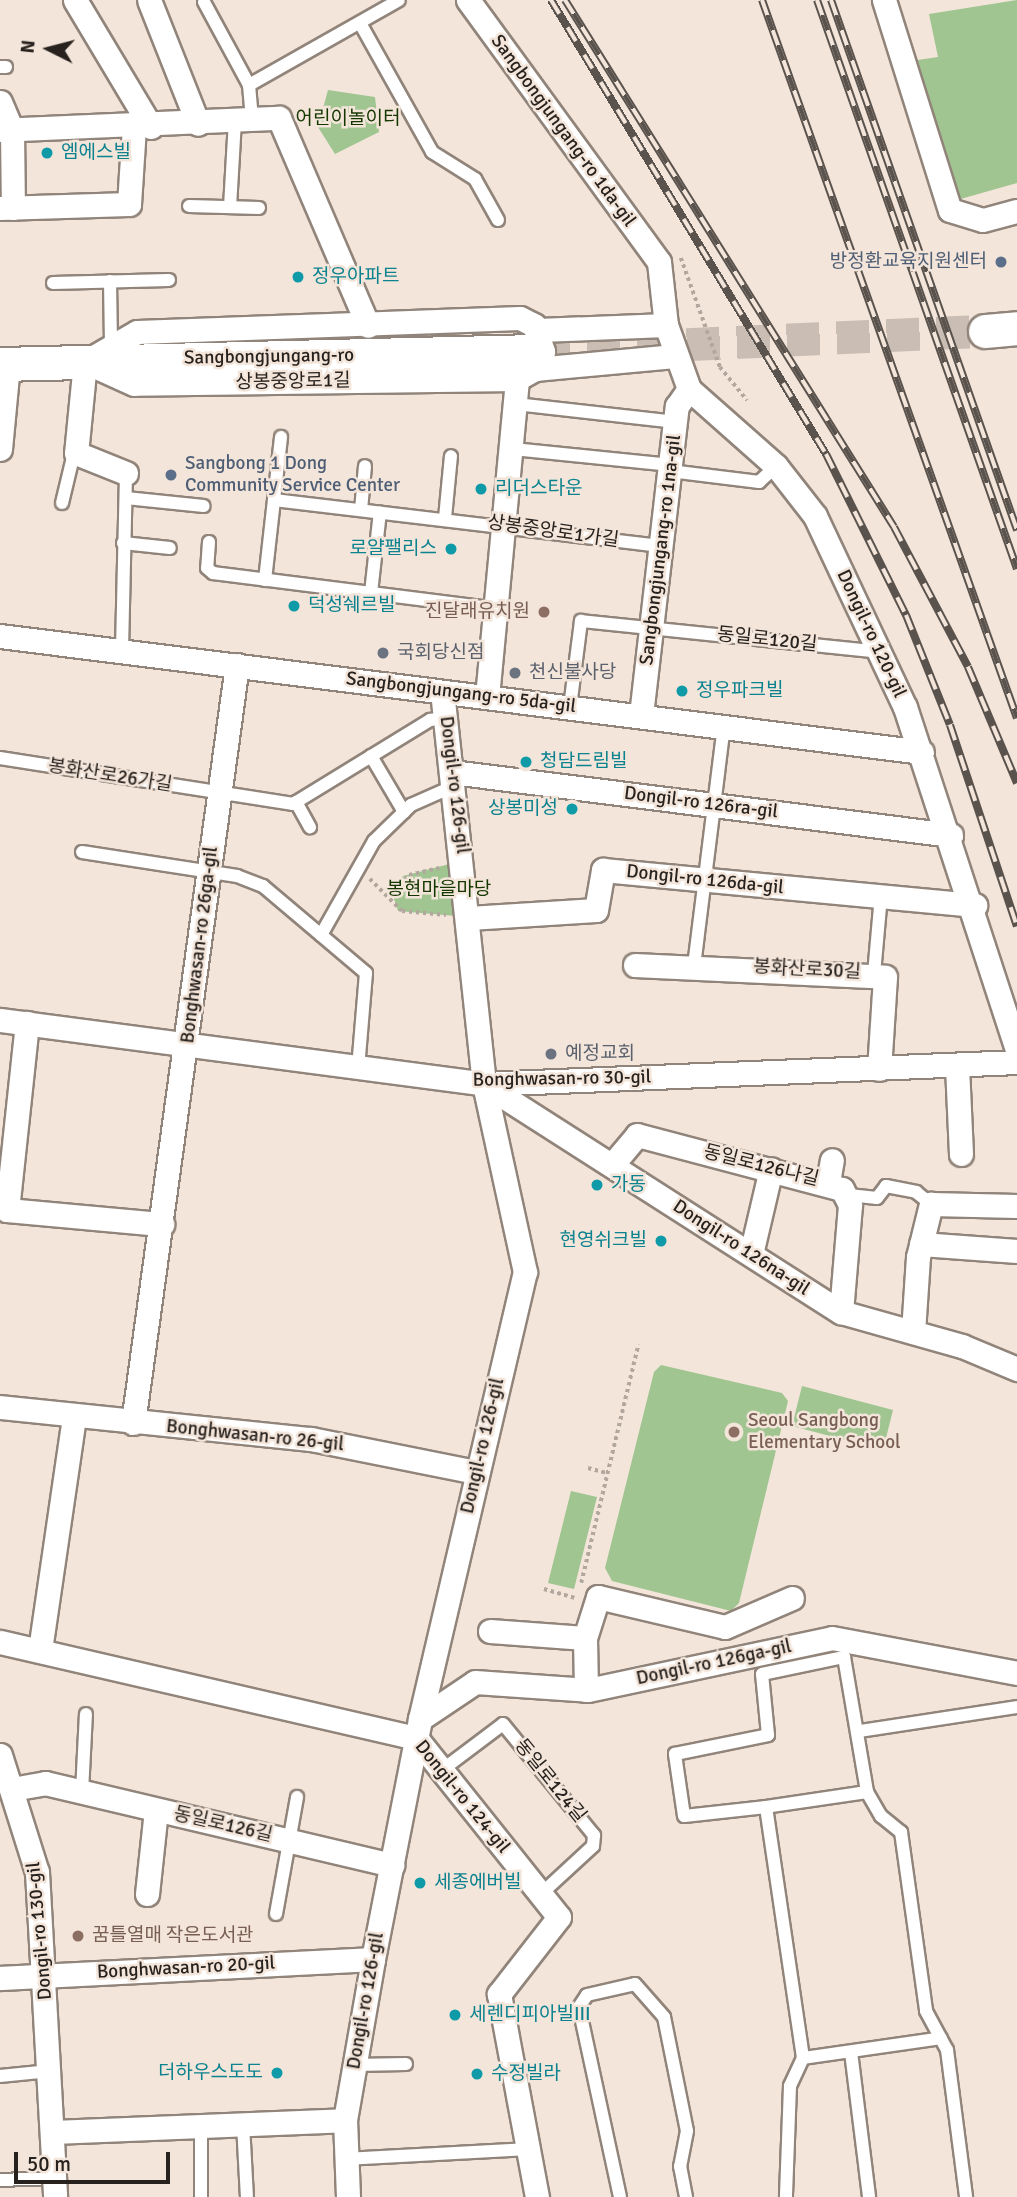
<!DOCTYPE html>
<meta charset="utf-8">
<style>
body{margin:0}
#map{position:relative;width:1017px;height:2197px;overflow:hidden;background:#f3e5da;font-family:Signika,"Noto Sans KR",sans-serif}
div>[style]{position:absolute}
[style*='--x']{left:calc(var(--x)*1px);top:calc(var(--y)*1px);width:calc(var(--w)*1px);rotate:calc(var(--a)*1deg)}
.green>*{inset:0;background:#a0c591}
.secondary-tunnel>*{height:33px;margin-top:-16.5px;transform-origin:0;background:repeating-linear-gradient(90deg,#cabeb4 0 33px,transparent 0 50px)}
.path>*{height:3.5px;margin-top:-1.75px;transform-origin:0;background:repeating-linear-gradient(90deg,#b2a79e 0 3.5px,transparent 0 7px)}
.roads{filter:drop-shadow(2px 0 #91847a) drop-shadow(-2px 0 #91847a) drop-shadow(0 2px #91847a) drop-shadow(0 -2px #91847a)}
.service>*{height:12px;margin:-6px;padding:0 6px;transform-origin:6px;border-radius:6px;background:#fff}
.minor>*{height:23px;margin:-11.5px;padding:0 11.5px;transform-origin:11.5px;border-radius:11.5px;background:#fff}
.secondary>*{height:33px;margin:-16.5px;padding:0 16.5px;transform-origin:16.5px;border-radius:16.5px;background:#fff}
.rail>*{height:8px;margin-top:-4px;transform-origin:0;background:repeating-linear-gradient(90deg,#f3e5da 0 16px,#5a524c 0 32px);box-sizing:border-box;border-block:2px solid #5a524c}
.dots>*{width:19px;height:19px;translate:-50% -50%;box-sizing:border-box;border:4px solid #f3e5da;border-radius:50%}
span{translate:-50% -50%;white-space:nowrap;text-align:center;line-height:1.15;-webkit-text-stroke:5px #f3e5da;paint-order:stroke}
.park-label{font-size:19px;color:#143700}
.street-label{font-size:19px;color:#28221e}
.culture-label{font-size:19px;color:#0d838f}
.left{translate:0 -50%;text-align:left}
.right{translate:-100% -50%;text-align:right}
.service-label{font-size:19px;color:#4e5e75}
.education-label{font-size:19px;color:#785e54}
.worship-label{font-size:19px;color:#5b616d}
.north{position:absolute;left:14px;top:14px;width:70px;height:70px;-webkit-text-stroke:5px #f3e5da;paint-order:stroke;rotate:276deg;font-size:19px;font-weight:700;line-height:28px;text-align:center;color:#28221e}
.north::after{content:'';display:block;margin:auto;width:24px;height:32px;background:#28221e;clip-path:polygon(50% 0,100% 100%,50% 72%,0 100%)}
.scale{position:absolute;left:14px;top:2152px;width:156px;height:32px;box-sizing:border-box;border:4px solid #28221e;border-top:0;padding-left:9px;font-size:21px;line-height:24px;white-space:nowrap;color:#28221e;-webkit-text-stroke:5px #f3e5da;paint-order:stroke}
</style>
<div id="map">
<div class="green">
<div style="clip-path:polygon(1017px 0,1017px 183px,957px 200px,911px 61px,938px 57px,929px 14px)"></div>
<div style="clip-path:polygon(328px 90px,375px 97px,379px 132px,335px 154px,318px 127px)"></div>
<div style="clip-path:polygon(461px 861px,467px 917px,398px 911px,391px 890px,403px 876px)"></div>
<div style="clip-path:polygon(661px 1365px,782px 1393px,788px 1401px,739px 1603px,731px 1611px,612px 1581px,605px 1568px,654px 1372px)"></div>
<div style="clip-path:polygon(802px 1386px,893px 1410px,883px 1450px,792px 1426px)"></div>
<div style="clip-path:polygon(571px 1491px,597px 1497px,574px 1589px,548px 1583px)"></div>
</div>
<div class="secondary-tunnel">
<div style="--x:537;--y:351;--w:448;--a:-2.6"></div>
</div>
<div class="path">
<div style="--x:681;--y:258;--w:116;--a:70.3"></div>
<div style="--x:720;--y:367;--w:43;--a:50.7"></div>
<div style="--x:370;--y:879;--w:45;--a:45"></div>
<div style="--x:402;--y:911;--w:44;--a:5.2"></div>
<div style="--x:391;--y:895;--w:27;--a:-48"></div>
<div style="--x:409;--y:875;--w:31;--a:-13"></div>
<div style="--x:588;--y:1468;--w:20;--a:15"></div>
<div style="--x:581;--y:1583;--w:245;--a:-76.5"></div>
<div style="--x:544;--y:1589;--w:32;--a:16"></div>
</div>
<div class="roads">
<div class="service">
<div style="--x:204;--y:2;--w:94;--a:61.5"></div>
<div style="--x:249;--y:85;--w:34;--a:85"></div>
<div style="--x:360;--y:23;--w:148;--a:60.8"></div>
<div style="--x:432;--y:152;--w:51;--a:32.1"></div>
<div style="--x:475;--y:179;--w:47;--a:60.7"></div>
<div style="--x:0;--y:67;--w:6;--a:0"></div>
<div style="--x:249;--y:85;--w:172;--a:-29.5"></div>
<div style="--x:189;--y:206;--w:70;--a:1.6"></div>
<div style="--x:230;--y:207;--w:87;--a:-86.7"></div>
<div style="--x:110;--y:281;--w:62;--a:89.1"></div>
<div style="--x:53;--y:283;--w:116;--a:-1.5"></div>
<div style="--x:516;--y:404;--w:161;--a:6.4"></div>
<div style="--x:513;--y:449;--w:159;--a:5.8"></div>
<div style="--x:670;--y:471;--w:90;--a:7"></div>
<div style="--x:759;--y:482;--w:23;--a:-43"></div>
<div style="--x:126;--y:498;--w:78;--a:5.9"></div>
<div style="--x:274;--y:500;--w:391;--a:6.8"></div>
<div style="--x:62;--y:503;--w:56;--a:-76.5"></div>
<div style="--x:361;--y:510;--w:44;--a:-84.8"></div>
<div style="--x:445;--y:518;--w:62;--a:-84.5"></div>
<div style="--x:209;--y:542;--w:26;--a:94"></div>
<div style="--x:207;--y:568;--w:8;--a:40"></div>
<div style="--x:213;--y:573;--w:285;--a:7.2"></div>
<div style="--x:123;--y:543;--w:47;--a:6.1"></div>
<div style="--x:265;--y:580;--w:144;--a:-83.6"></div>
<div style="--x:371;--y:593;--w:81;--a:-83.7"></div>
<div style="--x:122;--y:650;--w:177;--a:-88.7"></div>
<div style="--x:570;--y:707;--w:87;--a:-82.7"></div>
<div style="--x:581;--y:621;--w:303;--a:5.9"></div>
<div style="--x:371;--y:756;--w:65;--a:59.5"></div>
<div style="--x:0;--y:758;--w:297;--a:8.9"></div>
<div style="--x:293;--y:804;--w:161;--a:-31.5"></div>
<div style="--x:430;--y:720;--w:15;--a:-8"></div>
<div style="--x:296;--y:802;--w:29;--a:61"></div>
<div style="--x:82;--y:852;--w:157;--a:8.8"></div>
<div style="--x:237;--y:876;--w:28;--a:21"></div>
<div style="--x:263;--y:886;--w:135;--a:40.2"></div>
<div style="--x:366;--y:973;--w:96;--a:94.8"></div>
<div style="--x:321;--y:935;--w:108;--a:-60.6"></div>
<div style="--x:374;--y:841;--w:52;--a:-44.2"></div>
<div style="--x:411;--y:805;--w:47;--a:-23.8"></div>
<div style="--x:694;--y:966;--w:242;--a:-82.9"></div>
<div style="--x:874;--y:974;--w:79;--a:-84.9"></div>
<div style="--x:849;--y:1195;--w:28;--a:6"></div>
<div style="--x:877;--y:1198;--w:15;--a:-53"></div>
<div style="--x:886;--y:1186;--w:31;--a:11"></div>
<div style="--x:916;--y:1192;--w:19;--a:39"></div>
<div style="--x:860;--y:1731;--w:159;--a:-8.7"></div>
<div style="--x:442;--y:1770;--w:76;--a:-37"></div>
<div style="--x:503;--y:1724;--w:144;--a:50.7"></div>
<div style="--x:594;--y:1835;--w:11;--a:95"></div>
<div style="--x:593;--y:1846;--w:71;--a:137.3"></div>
<div style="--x:82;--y:1792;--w:78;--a:-87.1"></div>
<div style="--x:867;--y:1792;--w:28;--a:60"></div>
<div style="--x:881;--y:1816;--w:26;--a:39"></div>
<div style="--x:901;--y:1832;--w:181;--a:82"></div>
<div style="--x:926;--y:2011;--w:44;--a:61.7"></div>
<div style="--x:947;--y:2050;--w:148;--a:82.6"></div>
<div style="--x:766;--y:1807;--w:82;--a:173.7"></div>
<div style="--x:684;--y:1816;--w:63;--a:-98.3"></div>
<div style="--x:675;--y:1754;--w:95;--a:-11.5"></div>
<div style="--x:768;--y:1735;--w:61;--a:-95.6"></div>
<div style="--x:762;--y:1674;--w:84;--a:-11.7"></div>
<div style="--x:844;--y:1657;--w:137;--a:80.3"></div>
<div style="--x:867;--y:1792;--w:102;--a:171.6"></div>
<div style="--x:766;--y:1807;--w:254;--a:81.6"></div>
<div style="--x:803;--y:2058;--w:31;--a:115"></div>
<div style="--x:790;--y:2086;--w:111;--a:92.1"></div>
<div style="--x:276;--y:1914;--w:119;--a:-79.8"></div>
<div style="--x:851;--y:2052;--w:146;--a:82.9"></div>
<div style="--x:803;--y:2058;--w:139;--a:-8.2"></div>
<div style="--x:354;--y:2065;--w:52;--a:-1.1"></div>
<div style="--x:0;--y:2076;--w:50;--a:-5.7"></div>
<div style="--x:243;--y:2124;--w:73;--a:86.9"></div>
<div style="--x:201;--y:2126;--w:71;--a:90"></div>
<div style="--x:346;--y:2159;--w:182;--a:-3.1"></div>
<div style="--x:0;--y:2180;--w:54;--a:-2.1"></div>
<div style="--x:620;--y:2197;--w:194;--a:-102.2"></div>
<div style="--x:579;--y:2007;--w:14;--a:-56"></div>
<div style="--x:587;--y:1995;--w:49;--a:-12.9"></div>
<div style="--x:635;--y:1984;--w:44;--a:48.7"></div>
<div style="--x:664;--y:2017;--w:116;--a:78.6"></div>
<div style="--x:687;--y:2131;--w:36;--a:101"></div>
<div style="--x:680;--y:2166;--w:32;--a:79"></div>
</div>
<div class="minor">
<div style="--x:75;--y:0;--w:148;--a:59.1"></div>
<div style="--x:149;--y:0;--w:133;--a:68.4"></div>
<div style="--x:468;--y:0;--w:324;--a:53.9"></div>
<div style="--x:659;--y:262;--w:63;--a:83.7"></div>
<div style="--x:666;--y:325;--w:68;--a:70.2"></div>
<div style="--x:689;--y:389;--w:116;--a:41.5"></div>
<div style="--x:776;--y:466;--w:63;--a:52"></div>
<div style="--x:815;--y:516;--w:211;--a:64.8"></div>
<div style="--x:905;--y:707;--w:361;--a:71.9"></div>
<div style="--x:884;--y:0;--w:220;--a:72.6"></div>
<div style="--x:950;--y:210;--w:34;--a:17"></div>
<div style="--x:983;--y:220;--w:35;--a:-15"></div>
<div style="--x:0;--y:102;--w:30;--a:67"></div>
<div style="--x:12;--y:130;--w:78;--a:89.3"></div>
<div style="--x:0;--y:130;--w:279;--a:-2.5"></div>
<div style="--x:279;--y:118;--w:226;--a:66.8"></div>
<div style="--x:0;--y:208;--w:129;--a:-1.8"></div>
<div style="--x:129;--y:204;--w:77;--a:-86.3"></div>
<div style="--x:520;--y:318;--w:16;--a:27"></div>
<div style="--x:534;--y:325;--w:28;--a:71"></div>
<div style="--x:543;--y:351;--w:20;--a:114"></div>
<div style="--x:535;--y:369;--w:21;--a:151"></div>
<div style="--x:517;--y:379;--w:383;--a:179.3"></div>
<div style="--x:134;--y:384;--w:54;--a:-155.8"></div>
<div style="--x:85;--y:362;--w:60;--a:-30"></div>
<div style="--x:137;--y:332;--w:383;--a:-2.1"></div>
<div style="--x:538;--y:330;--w:128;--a:-2.2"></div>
<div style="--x:85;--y:362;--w:91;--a:95.6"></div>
<div style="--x:76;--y:453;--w:54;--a:21.8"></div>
<div style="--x:535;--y:369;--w:140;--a:-5.3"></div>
<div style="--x:0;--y:449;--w:85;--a:-84.6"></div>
<div style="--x:0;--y:636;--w:929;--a:7.17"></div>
<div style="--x:487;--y:697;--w:319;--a:-84.6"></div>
<div style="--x:641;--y:715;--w:311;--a:-83.4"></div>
<div style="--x:677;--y:406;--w:21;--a:-55"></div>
<div style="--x:452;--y:772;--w:503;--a:7.2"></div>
<div style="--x:469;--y:918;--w:127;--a:-3.6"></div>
<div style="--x:596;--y:910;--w:41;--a:-80.1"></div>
<div style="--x:603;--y:870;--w:374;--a:5.4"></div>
<div style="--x:635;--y:965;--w:250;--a:2.7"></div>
<div style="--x:885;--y:977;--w:92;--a:93.7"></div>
<div style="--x:0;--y:1020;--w:488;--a:7.5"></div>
<div style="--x:484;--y:1084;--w:533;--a:-2.36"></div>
<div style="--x:27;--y:1023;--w:188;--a:96.1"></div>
<div style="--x:7;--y:1210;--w:156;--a:5.2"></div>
<div style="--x:957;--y:1066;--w:88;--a:87.4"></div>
<div style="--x:484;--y:1084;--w:424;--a:32.6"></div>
<div style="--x:841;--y:1312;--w:126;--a:15.7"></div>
<div style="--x:962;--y:1346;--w:60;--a:22.7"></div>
<div style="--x:612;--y:1165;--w:39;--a:-50"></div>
<div style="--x:637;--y:1135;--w:212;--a:14.8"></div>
<div style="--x:842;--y:1189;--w:18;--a:63"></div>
<div style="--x:850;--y:1205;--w:107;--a:94.8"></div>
<div style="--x:828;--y:1182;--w:22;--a:-80"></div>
<div style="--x:921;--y:1244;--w:96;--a:4.2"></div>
<div style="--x:751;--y:1254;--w:87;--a:-76.8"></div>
<div style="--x:913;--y:1332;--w:75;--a:-86.2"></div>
<div style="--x:918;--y:1257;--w:55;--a:-76.2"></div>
<div style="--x:931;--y:1204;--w:86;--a:1.3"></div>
<div style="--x:0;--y:1407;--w:313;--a:5.9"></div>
<div style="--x:311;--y:1439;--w:168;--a:11.3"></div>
<div style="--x:133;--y:1423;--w:765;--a:-82.19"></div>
<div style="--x:490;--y:1631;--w:95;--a:4.2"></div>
<div style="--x:0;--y:1642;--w:427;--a:13"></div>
<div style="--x:416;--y:1738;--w:229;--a:51.4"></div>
<div style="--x:559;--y:1917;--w:98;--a:127.9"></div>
<div style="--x:499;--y:1994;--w:207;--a:79.4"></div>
<div style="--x:40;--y:1650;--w:235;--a:-81.7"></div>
<div style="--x:586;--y:1690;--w:52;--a:-91.1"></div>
<div style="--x:585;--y:1638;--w:43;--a:-72.4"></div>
<div style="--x:598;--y:1597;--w:130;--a:13.3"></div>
<div style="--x:725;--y:1627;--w:73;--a:-23.4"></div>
<div style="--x:420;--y:1719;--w:66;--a:-33.9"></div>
<div style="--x:475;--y:1682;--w:113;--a:4"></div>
<div style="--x:588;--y:1690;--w:249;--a:-12"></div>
<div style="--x:832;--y:1638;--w:188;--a:10.7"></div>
<div style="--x:0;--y:1755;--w:123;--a:72.5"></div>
<div style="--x:37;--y:1872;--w:325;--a:86.8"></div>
<div style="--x:12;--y:1789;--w:34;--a:-10"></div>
<div style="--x:45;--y:1783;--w:357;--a:13.3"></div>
<div style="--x:147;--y:1894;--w:84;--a:-83.9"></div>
<div style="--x:0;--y:1978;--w:373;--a:-2.9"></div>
<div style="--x:52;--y:2132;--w:293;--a:-2.3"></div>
<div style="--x:348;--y:2197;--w:77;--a:-92.2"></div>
<div style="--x:345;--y:2120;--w:163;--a:-80.1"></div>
<div style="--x:373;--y:1959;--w:245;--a:-78.9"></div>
<div style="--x:420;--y:1719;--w:459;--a:-76.8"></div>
<div style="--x:525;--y:1272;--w:192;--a:-102.3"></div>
<div style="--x:484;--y:1084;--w:394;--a:-96.1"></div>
</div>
<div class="secondary">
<div style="--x:985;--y:331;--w:32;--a:-5"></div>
<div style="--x:0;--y:364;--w:537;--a:-1.39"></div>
</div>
</div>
<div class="rail">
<div style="--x:551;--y:0;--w:531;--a:58.8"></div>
<div style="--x:826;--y:454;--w:180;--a:63.6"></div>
<div style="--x:906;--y:615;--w:118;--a:68.2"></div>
<div style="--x:950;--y:725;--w:212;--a:71.6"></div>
<div style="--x:565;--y:0;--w:621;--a:58.02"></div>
<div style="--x:894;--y:527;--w:158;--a:62.1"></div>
<div style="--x:968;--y:667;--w:126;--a:67.1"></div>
<div style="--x:762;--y:0;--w:762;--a:70.45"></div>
<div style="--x:817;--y:0;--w:603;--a:70.63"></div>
<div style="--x:831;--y:0;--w:562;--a:70.66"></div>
</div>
<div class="dots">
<div style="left:47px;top:153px;background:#0f9aa8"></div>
<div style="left:1001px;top:262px;background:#5c6f8a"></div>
<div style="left:298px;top:277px;background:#0f9aa8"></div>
<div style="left:171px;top:475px;background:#5c6f8a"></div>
<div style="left:481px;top:489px;background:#0f9aa8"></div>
<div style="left:451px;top:549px;background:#0f9aa8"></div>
<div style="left:294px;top:606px;background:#0f9aa8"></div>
<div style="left:544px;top:612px;background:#8d6e63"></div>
<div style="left:383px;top:653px;background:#6b7280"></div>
<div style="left:515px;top:673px;background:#6b7280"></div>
<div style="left:682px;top:691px;background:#0f9aa8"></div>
<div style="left:526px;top:762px;background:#0f9aa8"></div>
<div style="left:572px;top:809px;background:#0f9aa8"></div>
<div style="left:551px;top:1054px;background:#6b7280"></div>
<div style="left:597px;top:1185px;background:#0f9aa8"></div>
<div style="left:661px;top:1241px;background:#0f9aa8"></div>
<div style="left:734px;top:1432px;background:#8d6e63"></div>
<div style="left:420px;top:1883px;background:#0f9aa8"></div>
<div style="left:78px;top:1936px;background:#8d6e63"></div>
<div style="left:455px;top:2015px;background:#0f9aa8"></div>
<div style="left:277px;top:2073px;background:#0f9aa8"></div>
<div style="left:477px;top:2074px;background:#0f9aa8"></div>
</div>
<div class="park-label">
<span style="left:348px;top:119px">어린이놀이터</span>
<span style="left:439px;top:890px">봉현마을마당</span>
</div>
<div class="street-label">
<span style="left:563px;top:131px;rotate:54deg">Sangbongjungang-ro 1da-gil</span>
<span style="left:269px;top:357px;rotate:-1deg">Sangbongjungang-ro</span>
<span style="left:293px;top:382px;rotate:-1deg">상봉중앙로1길</span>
<span style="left:553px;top:532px;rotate:8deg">상봉중앙로1가길</span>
<span style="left:661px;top:550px;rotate:-83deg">Sangbongjungang-ro 1na-gil</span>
<span style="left:871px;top:634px;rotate:65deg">Dongil-ro 120-gil</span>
<span style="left:767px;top:640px;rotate:6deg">동일로120길</span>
<span style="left:461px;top:693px;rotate:7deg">Sangbongjungang-ro 5da-gil</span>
<span style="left:110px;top:776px;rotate:9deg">봉화산로26가길</span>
<span style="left:454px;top:785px;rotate:83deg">Dongil-ro 126-gil</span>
<span style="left:701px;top:803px;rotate:7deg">Dongil-ro 126ra-gil</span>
<span style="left:705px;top:880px;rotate:6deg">Dongil-ro 126da-gil</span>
<span style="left:200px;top:945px;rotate:-83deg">Bonghwasan-ro 26ga-gil</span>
<span style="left:807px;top:970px;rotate:3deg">봉화산로30길</span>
<span style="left:562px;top:1079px;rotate:-1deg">Bonghwasan-ro 30-gil</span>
<span style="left:761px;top:1166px;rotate:14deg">동일로126나길</span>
<span style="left:741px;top:1248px;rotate:33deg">Dongil-ro 126na-gil</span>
<span style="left:255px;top:1436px;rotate:6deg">Bonghwasan-ro 26-gil</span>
<span style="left:483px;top:1446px;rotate:-77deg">Dongil-ro 126-gil</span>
<span style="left:714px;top:1663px;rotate:-12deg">Dongil-ro 126ga-gil</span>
<span style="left:550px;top:1781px;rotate:51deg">동일로124길</span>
<span style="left:462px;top:1797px;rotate:51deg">Dongil-ro 124-gil</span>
<span style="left:223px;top:1825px;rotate:13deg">동일로126길</span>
<span style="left:40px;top:1931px;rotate:-95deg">Dongil-ro 130-gil</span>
<span style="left:186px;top:1968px;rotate:-3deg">Bonghwasan-ro 20-gil</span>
<span style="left:366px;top:2001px;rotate:-80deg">Dongil-ro 126-gil</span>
</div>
<div class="culture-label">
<span class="left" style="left:61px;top:153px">엠에스빌</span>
<span class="left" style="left:312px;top:277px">정우아파트</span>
<span class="left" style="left:495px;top:489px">리더스타운</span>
<span class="right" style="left:437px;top:549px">로얄팰리스</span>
<span class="left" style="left:308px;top:606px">덕성쉐르빌</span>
<span class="left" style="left:696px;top:691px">정우파크빌</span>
<span class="left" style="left:540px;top:762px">청담드림빌</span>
<span class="right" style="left:558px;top:809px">상봉미성</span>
<span class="left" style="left:611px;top:1185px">가동</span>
<span class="right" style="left:647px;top:1241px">현영쉬크빌</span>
<span class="left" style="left:434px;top:1883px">세종에버빌</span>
<span class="left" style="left:469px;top:2015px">세렌디피아빌III</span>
<span class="right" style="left:263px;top:2073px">더하우스도도</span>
<span class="left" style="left:491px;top:2074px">수정빌라</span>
</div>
<div class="service-label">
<span class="right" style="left:987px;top:262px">방정환교육지원센터</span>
<span class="left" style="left:185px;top:475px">Sangbong 1 Dong<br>Community Service Center</span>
</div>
<div class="education-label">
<span class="right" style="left:530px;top:612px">진달래유치원</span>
<span class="left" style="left:748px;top:1432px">Seoul Sangbong<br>Elementary School</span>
<span class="left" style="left:92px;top:1936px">꿈틀열매 작은도서관</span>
</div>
<div class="worship-label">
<span class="left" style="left:397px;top:653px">국회당신점</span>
<span class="left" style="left:529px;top:673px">천신불사당</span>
<span class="left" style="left:565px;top:1054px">예정교회</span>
</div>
<div class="north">N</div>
<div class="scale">50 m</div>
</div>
